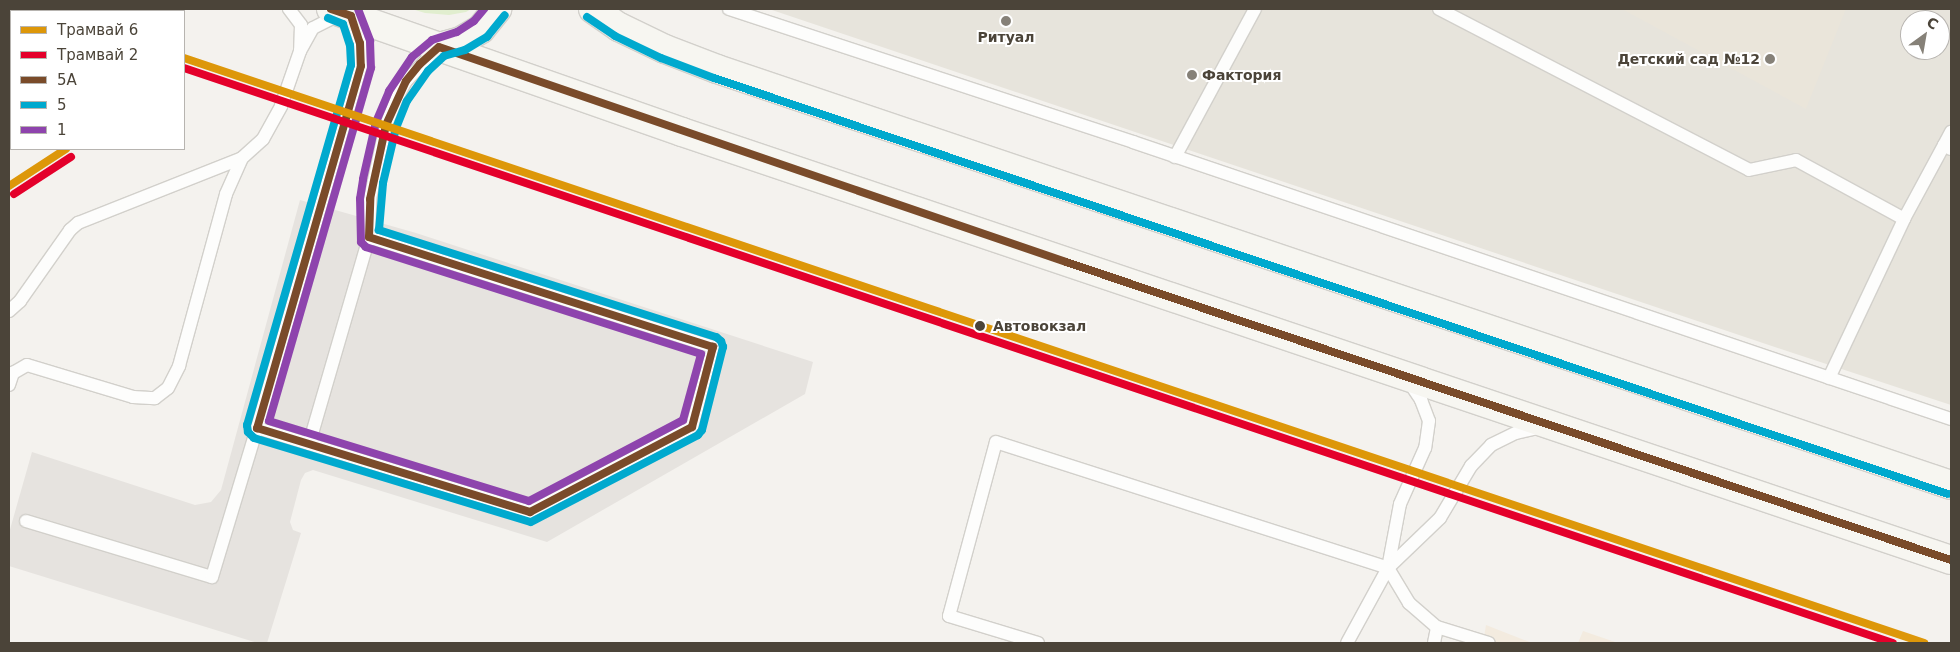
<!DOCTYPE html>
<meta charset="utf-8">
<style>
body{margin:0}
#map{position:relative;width:1960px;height:652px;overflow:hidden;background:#f4f2ee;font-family:"DejaVu Sans",sans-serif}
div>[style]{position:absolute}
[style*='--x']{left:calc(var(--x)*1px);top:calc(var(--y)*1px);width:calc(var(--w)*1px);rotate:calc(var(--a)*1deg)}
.residential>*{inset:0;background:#e7e4dc}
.commercial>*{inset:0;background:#f3ebdf}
.education>*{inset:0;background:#eae5da}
.green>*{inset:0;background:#e1eecf}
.parking>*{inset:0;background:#e6e3df}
.roads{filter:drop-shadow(1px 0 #d2d0cb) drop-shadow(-1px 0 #d2d0cb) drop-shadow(0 1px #d2d0cb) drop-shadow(0 -1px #d2d0cb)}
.service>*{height:12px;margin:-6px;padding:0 6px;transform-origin:6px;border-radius:6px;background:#fdfdfc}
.secondary>*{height:28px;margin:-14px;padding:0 14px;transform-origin:14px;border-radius:14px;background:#f7f6f1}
.bus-1>*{height:8px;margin:-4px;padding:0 4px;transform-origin:4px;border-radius:4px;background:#7a4b2a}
.bus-2>*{height:8px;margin:-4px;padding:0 4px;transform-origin:4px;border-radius:4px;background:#00a9ce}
.bus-3>*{height:8px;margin:-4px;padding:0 4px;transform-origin:4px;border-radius:4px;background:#8e44ad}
.tram-1>*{height:8px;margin:-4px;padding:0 4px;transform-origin:4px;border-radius:4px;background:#dd9709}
.tram-2>*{height:8px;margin:-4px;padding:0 4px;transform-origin:4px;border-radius:4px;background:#e4002b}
.dots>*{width:14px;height:14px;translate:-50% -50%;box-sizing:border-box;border:2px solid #fff;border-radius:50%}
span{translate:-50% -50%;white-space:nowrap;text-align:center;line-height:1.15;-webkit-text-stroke:4px #fff;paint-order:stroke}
.poi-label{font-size:14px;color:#4b4439;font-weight:700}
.right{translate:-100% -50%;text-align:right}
.left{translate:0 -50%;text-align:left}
.stop-label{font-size:14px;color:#4b4439;font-weight:700}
.frame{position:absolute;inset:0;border:10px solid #4b4439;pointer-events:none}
.legend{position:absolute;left:10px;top:10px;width:175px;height:140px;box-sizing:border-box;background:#fff;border:1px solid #b7b4b0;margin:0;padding:6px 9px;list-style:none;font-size:15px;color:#4b4439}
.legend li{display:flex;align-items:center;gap:10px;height:25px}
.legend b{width:25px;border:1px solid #b7b4b0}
.north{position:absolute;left:1900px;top:10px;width:50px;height:50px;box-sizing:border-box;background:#fff;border:1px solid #b7b4b0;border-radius:50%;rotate:32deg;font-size:14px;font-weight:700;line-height:20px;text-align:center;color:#4b4439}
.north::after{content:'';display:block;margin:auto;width:18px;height:22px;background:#868178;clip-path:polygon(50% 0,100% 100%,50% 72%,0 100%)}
</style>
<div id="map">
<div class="residential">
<div style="clip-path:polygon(evenodd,769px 9px,1951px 9px,1951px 405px,1793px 353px,769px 9px,1910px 20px,1940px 20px,1940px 50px,1910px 50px,1910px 20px)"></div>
</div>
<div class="commercial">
<div style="clip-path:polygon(1486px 625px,1532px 643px,1483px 643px)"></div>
<div style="clip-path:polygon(1583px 631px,1618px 643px,1578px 643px)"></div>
</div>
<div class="education">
<div style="clip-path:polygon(1622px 9px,1846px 9px,1806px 109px)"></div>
</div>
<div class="green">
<div style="clip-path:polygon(412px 9px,471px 9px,466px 12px,449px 15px,425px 13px)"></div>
</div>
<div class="parking">
<div style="clip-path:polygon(300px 200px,416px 233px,813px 362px,805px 394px,547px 542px,313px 470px,305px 473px,301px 480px,290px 522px,293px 530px,301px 533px,267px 643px,258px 643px,9px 566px,9px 533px,32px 452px,195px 505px,211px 502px,221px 490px)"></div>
</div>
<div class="roads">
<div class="service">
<div style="--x:289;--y:9;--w:20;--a:53"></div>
<div style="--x:301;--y:25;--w:25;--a:92"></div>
<div style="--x:729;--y:9;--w:425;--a:18.2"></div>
<div style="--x:1133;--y:142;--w:864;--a:18.71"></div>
<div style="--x:1439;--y:9;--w:349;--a:27.4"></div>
<div style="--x:1749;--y:170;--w:48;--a:-12"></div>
<div style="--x:1796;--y:160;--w:123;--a:28.6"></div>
<div style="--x:1944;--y:145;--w:15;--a:-62"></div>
<div style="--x:1175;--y:157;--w:168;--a:-61.6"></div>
<div style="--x:9;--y:311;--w:15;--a:-42"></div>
<div style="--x:20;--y:301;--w:87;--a:-54.8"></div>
<div style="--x:70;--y:230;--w:11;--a:-41"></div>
<div style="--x:78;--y:223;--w:176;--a:-21.6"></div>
<div style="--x:242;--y:158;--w:28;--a:-42"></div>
<div style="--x:263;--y:139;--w:38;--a:-61"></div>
<div style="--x:281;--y:106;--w:58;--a:-70.9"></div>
<div style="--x:300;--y:51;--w:26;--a:-61"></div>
<div style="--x:313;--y:28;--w:30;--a:-27"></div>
<div style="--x:1829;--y:378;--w:176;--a:-64.7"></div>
<div style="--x:1904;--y:219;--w:84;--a:-61.6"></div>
<div style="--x:1944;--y:145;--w:8;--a:30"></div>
<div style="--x:1409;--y:382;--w:22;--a:56"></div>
<div style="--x:1421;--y:400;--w:22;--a:69"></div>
<div style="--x:1429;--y:421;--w:27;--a:98"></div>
<div style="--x:1425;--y:448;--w:61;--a:114.1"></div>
<div style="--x:1400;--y:504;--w:65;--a:100.6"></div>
<div style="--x:1388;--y:568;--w:41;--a:59"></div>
<div style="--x:1409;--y:603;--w:37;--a:41"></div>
<div style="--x:1437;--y:627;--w:54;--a:17.1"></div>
<div style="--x:9;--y:385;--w:13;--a:-72"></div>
<div style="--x:13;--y:373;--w:16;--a:-30"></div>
<div style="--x:27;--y:365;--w:111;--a:16.8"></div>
<div style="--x:133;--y:397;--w:22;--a:3"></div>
<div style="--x:155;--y:398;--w:16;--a:-38"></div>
<div style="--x:168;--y:388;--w:25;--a:-63"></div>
<div style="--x:179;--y:366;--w:178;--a:-74.7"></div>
<div style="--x:226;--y:194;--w:39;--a:-66"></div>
<div style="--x:257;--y:428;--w:286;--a:17.1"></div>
<div style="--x:530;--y:512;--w:183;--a:-27.7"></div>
<div style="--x:692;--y:427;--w:83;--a:-75.3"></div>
<div style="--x:713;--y:347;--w:361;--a:-162.3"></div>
<div style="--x:309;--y:444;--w:216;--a:-73.8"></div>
<div style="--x:369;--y:237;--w:38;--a:-88"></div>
<div style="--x:370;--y:199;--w:76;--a:-77.8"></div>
<div style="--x:386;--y:125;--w:31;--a:-68"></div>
<div style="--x:398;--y:96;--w:17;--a:-62"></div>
<div style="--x:406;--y:81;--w:47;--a:-45.9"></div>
<div style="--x:26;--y:521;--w:194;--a:16.8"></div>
<div style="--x:212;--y:577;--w:156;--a:-73.2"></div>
<div style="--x:257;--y:428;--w:377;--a:-74"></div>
<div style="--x:361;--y:66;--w:23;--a:-92"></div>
<div style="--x:360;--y:43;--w:28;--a:-108"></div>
<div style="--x:1388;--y:568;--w:72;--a:-43.9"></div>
<div style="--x:1440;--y:518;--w:61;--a:-59.2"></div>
<div style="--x:1471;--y:466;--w:29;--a:-46"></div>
<div style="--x:1491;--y:445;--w:28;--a:-26"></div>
<div style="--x:1516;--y:433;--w:26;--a:-13"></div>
<div style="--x:1038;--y:643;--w:93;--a:-163.1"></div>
<div style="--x:949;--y:616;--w:180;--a:-74.9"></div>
<div style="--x:996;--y:442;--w:412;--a:17.8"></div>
<div style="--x:1388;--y:568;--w:85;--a:118.7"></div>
<div style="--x:1434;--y:643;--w:16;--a:-79"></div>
</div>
<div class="secondary">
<div style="--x:331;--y:9;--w:372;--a:19.3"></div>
<div style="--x:682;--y:132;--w:1339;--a:18.64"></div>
<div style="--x:593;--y:9;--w:32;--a:35"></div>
<div style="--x:619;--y:27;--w:51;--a:25.6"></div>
<div style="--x:665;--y:49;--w:56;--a:21"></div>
<div style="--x:717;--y:69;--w:1302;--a:18.63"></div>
<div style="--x:439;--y:47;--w:23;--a:-15"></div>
<div style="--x:461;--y:41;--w:23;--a:-31"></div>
<div style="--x:481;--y:29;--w:26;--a:-51"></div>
</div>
</div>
<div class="bus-1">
<div style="--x:331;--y:9;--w:21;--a:19"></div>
<div style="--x:351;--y:16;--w:28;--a:72"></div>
<div style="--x:360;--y:43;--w:23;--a:88"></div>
<div style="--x:361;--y:66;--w:377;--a:106"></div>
<div style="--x:257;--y:428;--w:286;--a:17.1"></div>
<div style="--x:530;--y:512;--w:183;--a:-27.7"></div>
<div style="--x:692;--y:427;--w:83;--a:-75.3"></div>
<div style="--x:713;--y:347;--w:361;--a:-162.3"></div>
<div style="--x:369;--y:237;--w:38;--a:-88"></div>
<div style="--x:370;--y:199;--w:76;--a:-77.8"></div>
<div style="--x:386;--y:125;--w:48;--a:-65.6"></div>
<div style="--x:406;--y:81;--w:22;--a:-51"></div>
<div style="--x:420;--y:64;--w:25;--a:-42"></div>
<div style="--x:439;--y:47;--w:663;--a:18.93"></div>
<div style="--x:1066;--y:262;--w:934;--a:18.61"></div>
</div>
<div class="bus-2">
<div style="--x:587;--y:17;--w:34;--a:34"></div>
<div style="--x:615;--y:36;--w:51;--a:25.6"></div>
<div style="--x:661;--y:58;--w:57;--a:20.7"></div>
<div style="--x:714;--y:78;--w:1302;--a:18.63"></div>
<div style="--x:328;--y:18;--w:16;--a:22"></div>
<div style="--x:343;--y:24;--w:22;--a:72"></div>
<div style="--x:350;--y:45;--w:20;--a:87"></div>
<div style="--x:351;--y:65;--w:375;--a:106.1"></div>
<div style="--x:247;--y:425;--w:7;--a:82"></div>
<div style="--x:248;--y:432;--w:8;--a:45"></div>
<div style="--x:254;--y:438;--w:289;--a:16.9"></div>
<div style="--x:531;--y:522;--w:188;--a:-27.5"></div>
<div style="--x:698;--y:435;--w:6;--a:-51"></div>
<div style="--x:702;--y:430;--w:86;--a:-75.8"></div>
<div style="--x:723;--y:347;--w:6;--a:-108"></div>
<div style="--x:721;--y:341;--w:6;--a:-141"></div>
<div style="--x:716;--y:337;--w:354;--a:-162.4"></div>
<div style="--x:379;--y:230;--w:47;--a:-85.1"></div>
<div style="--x:383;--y:183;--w:57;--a:-76.7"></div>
<div style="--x:396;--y:128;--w:29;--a:-68"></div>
<div style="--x:407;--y:101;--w:37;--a:-55"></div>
<div style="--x:428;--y:71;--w:22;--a:-43"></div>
<div style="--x:444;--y:56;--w:22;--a:-16"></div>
<div style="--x:465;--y:50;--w:26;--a:-31"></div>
<div style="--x:487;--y:37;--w:28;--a:-51"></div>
</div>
<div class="bus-3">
<div style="--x:358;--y:9;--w:34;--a:69"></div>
<div style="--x:370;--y:41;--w:27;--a:88"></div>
<div style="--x:371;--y:68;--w:367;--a:106.1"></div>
<div style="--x:269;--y:421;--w:272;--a:17.1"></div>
<div style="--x:529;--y:501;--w:174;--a:-27.7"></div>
<div style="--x:683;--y:420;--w:68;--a:-74.7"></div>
<div style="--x:701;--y:354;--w:352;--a:-162.3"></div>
<div style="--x:366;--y:247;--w:7;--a:-135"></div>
<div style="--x:361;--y:242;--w:43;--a:-91.3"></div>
<div style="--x:360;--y:199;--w:20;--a:-81"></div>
<div style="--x:363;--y:179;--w:58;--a:-77.2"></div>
<div style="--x:376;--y:122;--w:34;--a:-67"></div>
<div style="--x:389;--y:91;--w:41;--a:-55.9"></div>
<div style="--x:412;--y:57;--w:26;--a:-40"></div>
<div style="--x:432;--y:40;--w:26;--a:-18"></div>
<div style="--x:457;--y:32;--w:20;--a:-33"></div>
<div style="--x:474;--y:21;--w:16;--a:-50"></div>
</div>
<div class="tram-1">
<div style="--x:184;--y:58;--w:1836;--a:18.58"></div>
<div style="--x:9;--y:186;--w:68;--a:-33"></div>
</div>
<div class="tram-2">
<div style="--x:184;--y:68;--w:1803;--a:18.6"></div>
<div style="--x:14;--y:194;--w:68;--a:-33"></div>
</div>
<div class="dots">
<div style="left:1006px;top:21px;background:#868178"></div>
<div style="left:1770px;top:59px;background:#868178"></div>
<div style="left:1192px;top:75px;background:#868178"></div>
<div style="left:980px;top:326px;background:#4b4439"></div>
</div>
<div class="poi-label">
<span style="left:1006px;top:37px">Ритуал</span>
<span class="right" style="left:1760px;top:59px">Детский сад №12</span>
<span class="left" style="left:1202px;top:75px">Фактория</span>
</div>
<div class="stop-label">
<span class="left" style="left:993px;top:326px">Автовокзал</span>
</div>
<div class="frame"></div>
<ul class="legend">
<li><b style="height:6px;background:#dd9709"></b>Трамвай 6</li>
<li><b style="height:6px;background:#e4002b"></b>Трамвай 2</li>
<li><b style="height:6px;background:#7a4b2a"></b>5А</li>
<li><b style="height:6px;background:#00a9ce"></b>5</li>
<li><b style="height:6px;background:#8e44ad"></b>1</li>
</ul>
<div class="north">С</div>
</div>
